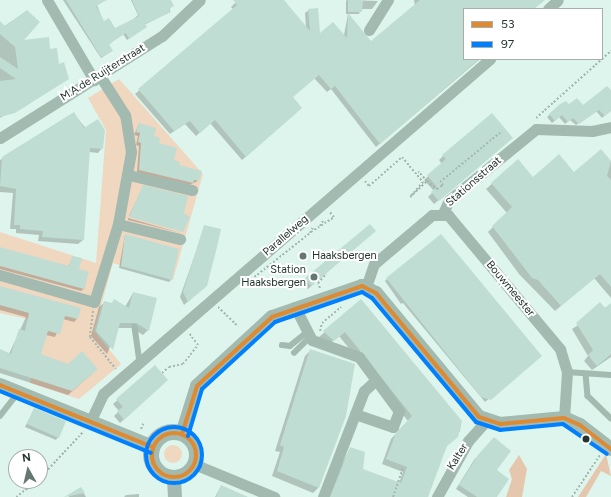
<!DOCTYPE html>
<style>
body{margin:0}
#map{position:relative;width:611px;height:497px;overflow:hidden;background:#ddf5ec;font-family:Figtree,sans-serif}
div>[style]{position:absolute}
[style*='--x']{left:calc(var(--x)*1px);top:calc(var(--y)*1px);width:calc(var(--w)*1px);rotate:calc(var(--a)*1deg)}
.green>*{inset:0;background:#f0d7c0}
.round{border-radius:50%}
.forest>*{inset:0;background:#e5c7ad}
.shadow>*{inset:0;background:#0003}
.building>*{inset:0;background:#c0ddd3}
.path>*{height:2px;margin-top:-1px;transform-origin:0;background:repeating-linear-gradient(90deg,#a4b8b0 0 2px,transparent 0 4px)}
.path>.ring{margin:-1px;padding:0;box-sizing:content-box;background:none;border:2px solid #a4b8b0;border-radius:50%}
.service>*{height:5.5px;margin:-2.75px;padding:0 2.75px;transform-origin:2.75px;border-radius:2.75px;background:#a2bab0}
.minor>*{height:11px;margin:-5.5px;padding:0 5.5px;transform-origin:5.5px;border-radius:5.5px;background:#a2bab0}
.tertiary>*{height:14px;margin:-7px;padding:0 7px;transform-origin:7px;border-radius:7px;background:#a2bab0}
.tertiary>.ring{margin:-7px;padding:0;box-sizing:content-box;background:none;border:14px solid #a2bab0;border-radius:50%}
.bus-1>*{height:4px;margin:-2px;padding:0 2px;transform-origin:2px;border-radius:2px;background:#de8a32}
.bus-1>.ring{margin:-2px;padding:0;box-sizing:content-box;background:none;border:4px solid #de8a32;border-radius:50%}
.bus-2>*{height:4px;margin:-2px;padding:0 2px;transform-origin:2px;border-radius:2px;background:#0080ff}
.bus-2>.ring{margin:-2px;padding:0;box-sizing:content-box;background:none;border:4px solid #0080ff;border-radius:50%}
.dots>*{width:11px;height:11px;translate:-50% -50%;box-sizing:border-box;border:2px solid #fff;border-radius:50%}
span{translate:-50% -50%;white-space:nowrap;text-align:center;line-height:1.15;-webkit-text-stroke:4px #fff;paint-order:stroke}
.street-label{font-size:11px;color:#23342e}
.poi-label{font-size:11px;color:#23342e}
.left{translate:0 -50%;text-align:left}
.right{translate:-100% -50%;text-align:right}
.legend{position:absolute;left:463px;top:8px;width:140px;height:52px;box-sizing:border-box;background:#fff;border:1px solid #a7aeab;margin:0;padding:5px 7px;list-style:none;font-size:12px;color:#23342e}
.legend li{display:flex;align-items:center;gap:8px;height:20px}
.legend b{width:20px;border:1px solid #a7aeab}
.north{position:absolute;left:8px;top:449px;width:40px;height:40px;box-sizing:border-box;background:#fff;border:1px solid #a7aeab;border-radius:50%;rotate:352deg;font-size:11px;font-weight:700;line-height:16px;text-align:center;color:#23342e}
.north::after{content:'';display:block;margin:auto;width:14px;height:18px;background:#647870;clip-path:polygon(50% 0,100% 100%,50% 72%,0 100%)}
</style>
<div id="map">
<div class="green">
<div style="clip-path:polygon(119px 79px,203px 174px,173px 280px,113px 263px,94px 331px,121px 364px,79px 399px,30px 383px,46px 323px,0 313px,0 232px,96px 263px,106px 130px,88px 98px)"></div>
<div class="round" style="left:164px;top:445px;width:18px;height:18px"></div>
</div>
<div class="forest">
<div style="clip-path:polygon(606px 454px,611px 476px,601px 471px,586px 497px,578px 497px)"></div>
<div style="clip-path:polygon(519px 455px,527px 469px,522px 497px,506px 497px,512px 479px,509px 470px)"></div>
</div>
<div class="shadow">
<div style="clip-path:polygon(63px 0,95px 0,104px 23px,115px 29px,122px 29px,138px 15px,131px 0,170px 0,170px 12px,144px 25px,143px 29px,127px 40px,123px 34px,108px 45px,112px 51px,101px 58px)"></div>
<div style="clip-path:polygon(238px 0,283px 0,306px 27px,305px 13px,309px 10px,319px 36px,344px 35px,348px 14px,371px 42px,415px 6px,414px 0,528px 0,536px 9px,464px 9px,464px 59px,480px 59px,376px 147px,331px 89px,327px 92px,314px 78px,292px 97px,297px 112px,242px 160px,210px 123px,196px 136px,185px 124px,170px 134px,135px 94px,234px 10px,231px 7px)"></div>
<div style="clip-path:polygon(346px 1px,347px 0,378px 1px,372px 9px,361px 9px,359px 14px,346px 14px)"></div>
<div style="clip-path:polygon(27px 11px,21px 41px,49px 50px,67px 79px,0 118px,0 29px)"></div>
<div style="clip-path:polygon(611px 90px,611px 110px,602px 118px,596px 111px,576px 125px,570px 120px,565px 124px,559px 117px,552px 123px,547px 117px,560px 105px,583px 107px)"></div>
<div style="clip-path:polygon(74px 114px,102px 148px,98px 153px,89px 152px,83px 240px,78px 244px,38px 241px,39px 235px,16px 233px,16px 229px,10px 229px,13px 193px,0 192px,0 160px)"></div>
<div style="clip-path:polygon(492px 115px,508px 142px,434px 204px,428px 197px,434px 191px,424px 180px,442px 164px,439px 160px,443px 156px)"></div>
<div style="clip-path:polygon(139px 124px,178px 166px,198px 181px,189px 185px,137px 172px,139px 146px,136px 145px,138px 136px,134px 135px)"></div>
<div style="clip-path:polygon(601px 151px,611px 162px,611px 298px,594px 278px,555px 311px,519px 274px,488px 232px,507px 213px,486px 189px,518px 161px,533px 178px,574px 173px)"></div>
<div style="clip-path:polygon(143px 187px,183px 214px,183px 231px,129px 216px)"></div>
<div style="clip-path:polygon(128px 218px,181px 233px,128px 220px)"></div>
<div style="clip-path:polygon(370px 225px,371px 234px,308px 289px,302px 282px)"></div>
<div style="clip-path:polygon(205px 226px,202px 289px,184px 305px,180px 297px)"></div>
<div style="clip-path:polygon(125px 235px,171px 280px,169px 282px,119px 268px)"></div>
<div style="clip-path:polygon(0 248px,68px 267px,73px 257px,77px 269px,88px 272px,84px 289px,81px 291px,0 269px)"></div>
<div style="clip-path:polygon(387px 279px,538px 358px,485px 402px,403px 303px,401px 304px,385px 281px)"></div>
<div style="clip-path:polygon(0 287px,77px 319px,74px 322px,63px 319px,55px 337px,46px 335px,40px 355px,93px 373px,68px 395px,0 373px,0 353px,9px 354px,26px 317px,0 310px)"></div>
<div style="clip-path:polygon(133px 293px,148px 330px,143px 335px,131px 328px,118px 328px,107px 354px,91px 336px,99px 307px,105px 302px,125px 307px)"></div>
<div style="clip-path:polygon(361px 301px,461px 422px,460px 431px,446px 445px,425px 497px,326px 497px,350px 448px,362px 470px,399px 483px,403px 472px,382px 464px,391px 439px,408px 421px,339px 336px,328px 345px,319px 337px)"></div>
<div style="clip-path:polygon(611px 304px,611px 357px,592px 370px,584px 361px,588px 356px,572px 329px)"></div>
<div style="clip-path:polygon(311px 350px,345px 416px,318px 488px,313px 493px,272px 476px,280px 452px,275px 451px,305px 356px)"></div>
<div style="clip-path:polygon(155px 367px,163px 384px,120px 423px,114px 416px,119px 411px,113px 404px)"></div>
<div style="clip-path:polygon(34px 409px,58px 437px,56px 440px,25px 427px)"></div>
<div style="clip-path:polygon(494px 439px,495px 497px,468px 497px,456px 489px,474px 460px)"></div>
<div style="clip-path:polygon(221px 486px,247px 497px,215px 497px)"></div>
<div style="clip-path:polygon(81px 489px,86px 497px,68px 497px)"></div>
<div style="clip-path:polygon(139px 494px,139px 497px,124px 497px,126px 495px)"></div>
</div>
<div class="building">
<div style="clip-path:polygon(66px 0,107px 0,96px 6px,104px 21px,109px 18px,115px 28px,139px 16px,132px 0,171px 0,174px 6px,169px 9px,171px 12px,145px 24px,147px 27px,129px 39px,126px 33px,109px 44px,113px 51px,101px 57px)"></div>
<div style="clip-path:polygon(233px 0,284px 0,310px 31px,308px 9px,318px 8px,320px 33px,333px 22px,347px 38px,348px 13px,371px 41px,420px 0,545px 0,534px 9px,464px 9px,464px 59px,479px 59px,380px 144px,335px 86px,331px 89px,319px 75px,293px 97px,302px 108px,246px 157px,215px 120px,200px 133px,190px 121px,174px 131px,138px 89px,237px 5px)"></div>
<div style="clip-path:polygon(348px 0,363px 0,362px 12px,348px 12px)"></div>
<div style="clip-path:polygon(27px 10px,40px 22px,24px 40px,49px 37px,50px 49px,57px 48px,59px 64px,64px 62px,69px 79px,15px 113px,0 117px,0 81px,16px 79px,0 68px,0 57px,18px 69px,15px 47px,0 34px,0 21px,5px 26px)"></div>
<div style="clip-path:polygon(607px 86px,611px 90px,611px 111px,605px 116px,599px 110px,579px 124px,573px 118px,568px 122px,562px 115px,555px 121px,549px 114px,560px 104px,566px 101px,569px 104px,577px 98px,583px 105px)"></div>
<div style="clip-path:polygon(74px 112px,84px 128px,98px 119px,105px 130px,103px 149px,90px 148px,84px 240px,42px 237px,43px 231px,20px 229px,20px 225px,14px 225px,16px 189px,0 186px,2px 157px)"></div>
<div style="clip-path:polygon(492px 113px,513px 138px,439px 201px,431px 192px,437px 187px,427px 175px,446px 159px,442px 155px)"></div>
<div style="clip-path:polygon(139px 123px,156px 128px,154px 136px,160px 138px,159px 143px,177px 148px,174px 160px,180px 162px,179px 165px,202px 171px,199px 181px,194px 180px,193px 183px,139px 170px,141px 143px,138px 142px,140px 133px,136px 132px)"></div>
<div style="clip-path:polygon(601px 149px,611px 161px,607px 176px,611px 180px,611px 287px,600px 274px,561px 306px,538px 280px,532px 278px,492px 226px,512px 207px,491px 183px,518px 159px,533px 177px,559px 154px,574px 172px)"></div>
<div style="clip-path:polygon(143px 185px,188px 196px,184px 213px,190px 217px,183px 232px,129px 217px)"></div>
<div style="clip-path:polygon(370px 224px,376px 231px,311px 286px,305px 278px)"></div>
<div style="clip-path:polygon(204px 225px,221px 229px,217px 247px,207px 286px,188px 302px,183px 292px)"></div>
<div style="clip-path:polygon(125px 234px,179px 249px,172px 280px,121px 266px)"></div>
<div style="clip-path:polygon(441px 234px,542px 356px,491px 400px,481px 397px,386px 278px)"></div>
<div style="clip-path:polygon(0 247px,69px 266px,72px 256px,82px 258px,79px 269px,89px 272px,84px 289px,0 266px)"></div>
<div style="clip-path:polygon(0 286px,81px 308px,78px 319px,65px 316px,60px 334px,48px 331px,41px 354px,68px 364px,82px 351px,98px 369px,72px 391px,0 368px,0 349px,11px 354px,19px 329px,25px 331px,29px 313px,0 305px)"></div>
<div style="clip-path:polygon(133px 292px,157px 298px,149px 331px,136px 323px,120px 323px,113px 350px,96px 331px,104px 301px,112px 303px,114px 299px,129px 308px)"></div>
<div style="clip-path:polygon(361px 299px,462px 421px,458px 437px,447px 446px,428px 497px,330px 497px,350px 447px,365px 452px,363px 469px,401px 483px,407px 467px,386px 459px,396px 433px,412px 416px,345px 332px,334px 341px,323px 331px)"></div>
<div style="clip-path:polygon(600px 302px,605px 308px,611px 303px,611px 354px,597px 366px,588px 355px,593px 350px,576px 323px)"></div>
<div style="clip-path:polygon(310px 349px,355px 364px,346px 416px,319px 488px,277px 471px,284px 447px,280px 445px)"></div>
<div style="clip-path:polygon(155px 365px,168px 380px,124px 420px,117px 411px,123px 407px,116px 399px)"></div>
<div style="clip-path:polygon(34px 408px,66px 421px,59px 438px,27px 424px)"></div>
<div style="clip-path:polygon(494px 437px,511px 451px,497px 470px,509px 479px,497px 497px,477px 497px,459px 485px,478px 455px)"></div>
<div style="clip-path:polygon(221px 485px,248px 497px,216px 497px)"></div>
<div style="clip-path:polygon(81px 487px,85px 493px,64px 497px)"></div>
</div>
<div class="path">
<div style="--x:602;--y:59;--w:12;--a:-42"></div>
<div style="--x:536;--y:118;--w:89;--a:-41.8"></div>
<div style="--x:365;--y:181;--w:6;--a:51"></div>
<div style="--x:369;--y:186;--w:44;--a:-41.3"></div>
<div style="--x:402;--y:157;--w:33;--a:50"></div>
<div style="--x:423;--y:182;--w:20;--a:131"></div>
<div style="--x:410;--y:197;--w:23;--a:-43"></div>
<div style="--x:427;--y:181;--w:13;--a:-132"></div>
<div style="--x:427;--y:181;--w:13;--a:39"></div>
<div style="--x:437;--y:189;--w:7;--a:-34"></div>
<div style="--x:443;--y:185;--w:4;--a:-135"></div>
<div style="--x:440;--y:182;--w:80;--a:-39.4"></div>
<div style="--x:320;--y:226;--w:6;--a:-59"></div>
<div style="--x:311;--y:232;--w:27;--a:-33"></div>
<div style="--x:334;--y:217;--w:8;--a:-130"></div>
<div style="--x:248;--y:282;--w:79;--a:-38.3"></div>
<div style="--x:310;--y:233;--w:7;--a:-63"></div>
<div style="--x:320;--y:288;--w:5;--a:-112"></div>
<div style="--x:318;--y:283;--w:12;--a:-48"></div>
<div style="--x:218;--y:307;--w:28;--a:44"></div>
<div style="--x:93;--y:311;--w:26;--a:97"></div>
<div style="--x:90;--y:337;--w:41;--a:50.9"></div>
<div style="--x:320;--y:331;--w:8;--a:-76"></div>
<div style="--x:322;--y:323;--w:25;--a:-40"></div>
<div style="--x:162;--y:373;--w:9;--a:-41"></div>
<div style="--x:169;--y:367;--w:14;--a:-12"></div>
<div style="--x:183;--y:364;--w:24;--a:-52"></div>
<div style="--x:198;--y:345;--w:15;--a:-127"></div>
<div class="ring" style="left:144px;top:425px;width:56px;height:56px"></div>
<div style="--x:141;--y:429;--w:8;--a:-67"></div>
<div style="--x:40;--y:478;--w:64;--a:-46.9"></div>
<div style="--x:16;--y:497;--w:26;--a:-37"></div>
<div style="--x:393;--y:497;--w:31;--a:-71"></div>
<div style="--x:572;--y:497;--w:50;--a:-56.3"></div>
</div>
<div class="service">
<div style="--x:135;--y:327;--w:35;--a:82"></div>
<div style="--x:282;--y:345;--w:8;--a:7"></div>
<div style="--x:290;--y:346;--w:21;--a:-39"></div>
<div style="--x:294;--y:353;--w:23;--a:-45"></div>
<div style="--x:567;--y:372;--w:44;--a:3.9"></div>
<div style="--x:586;--y:374;--w:22;--a:85"></div>
<div style="--x:588;--y:396;--w:32;--a:44"></div>
<div style="--x:0;--y:416;--w:28;--a:-52"></div>
</div>
<div class="minor">
<div style="--x:47;--y:0;--w:93;--a:59.6"></div>
<div style="--x:548;--y:9;--w:13;--a:-42"></div>
<div style="--x:369;--y:30;--w:36;--a:-58"></div>
<div style="--x:0;--y:138;--w:191;--a:-32.2"></div>
<div style="--x:162;--y:36;--w:52;--a:-43.5"></div>
<div style="--x:129;--y:175;--w:65;--a:13.4"></div>
<div style="--x:443;--y:213;--w:14;--a:-65"></div>
<div style="--x:449;--y:200;--w:112;--a:-39.2"></div>
<div style="--x:536;--y:129;--w:56;--a:2"></div>
<div style="--x:592;--y:131;--w:19;--a:-12"></div>
<div style="--x:118;--y:224;--w:64;--a:13.6"></div>
<div style="--x:0;--y:275;--w:98;--a:16"></div>
<div style="--x:94;--y:302;--w:82;--a:-72.9"></div>
<div style="--x:118;--y:224;--w:73;--a:-79.8"></div>
<div style="--x:131;--y:152;--w:37;--a:-99"></div>
<div style="--x:125;--y:115;--w:46;--a:-122.7"></div>
<div style="--x:366;--y:287;--w:24;--a:-71"></div>
<div style="--x:374;--y:264;--w:76;--a:-40.2"></div>
<div style="--x:432;--y:215;--w:16;--a:0"></div>
<div style="--x:448;--y:215;--w:175;--a:50.1"></div>
<div style="--x:560;--y:349;--w:24;--a:73"></div>
<div style="--x:567;--y:372;--w:46;--a:93.7"></div>
<div style="--x:295;--y:307;--w:37;--a:63"></div>
<div style="--x:312;--y:340;--w:50;--a:19.9"></div>
<div style="--x:359;--y:357;--w:67;--a:53.5"></div>
<div style="--x:399;--y:411;--w:17;--a:111"></div>
<div style="--x:393;--y:427;--w:40;--a:-161.1"></div>
<div style="--x:355;--y:414;--w:25;--a:-69"></div>
<div style="--x:364;--y:391;--w:16;--a:-43"></div>
<div style="--x:91;--y:420;--w:29;--a:-65"></div>
<div style="--x:103;--y:394;--w:512;--a:-40.88"></div>
<div style="--x:194;--y:464;--w:87;--a:22.4"></div>
<div style="--x:323;--y:497;--w:89;--a:-68.9"></div>
<div style="--x:437;--y:497;--w:64;--a:-61"></div>
<div style="--x:468;--y:441;--w:27;--a:-48"></div>
</div>
<div class="tertiary">
<div style="--x:0;--y:385;--w:165;--a:22.1"></div>
<div class="ring" style="left:152px;top:433px;width:30px;height:30px"></div>
<div style="--x:182;--y:434;--w:50;--a:-72.6"></div>
<div style="--x:197;--y:386;--w:102;--a:-42.6"></div>
<div style="--x:272;--y:317;--w:95;--a:-19"></div>
<div style="--x:362;--y:286;--w:16;--a:27"></div>
<div style="--x:376;--y:293;--w:161;--a:50.3"></div>
<div style="--x:479;--y:417;--w:22;--a:18"></div>
<div style="--x:500;--y:424;--w:64;--a:-5.4"></div>
<div style="--x:564;--y:418;--w:17;--a:24"></div>
<div style="--x:580;--y:425;--w:39;--a:38"></div>
<div style="--x:174;--y:478;--w:19;--a:87"></div>
</div>
<div class="bus-1">
<div style="--x:0;--y:385;--w:165;--a:22.1"></div>
<div class="ring" style="left:152px;top:433px;width:40px;height:40px"></div>
<div style="--x:182;--y:434;--w:50;--a:-72.6"></div>
<div style="--x:197;--y:386;--w:102;--a:-42.6"></div>
<div style="--x:272;--y:317;--w:95;--a:-19"></div>
<div style="--x:362;--y:286;--w:16;--a:27"></div>
<div style="--x:376;--y:293;--w:161;--a:50.3"></div>
<div style="--x:479;--y:417;--w:22;--a:18"></div>
<div style="--x:500;--y:424;--w:64;--a:-5.4"></div>
<div style="--x:564;--y:418;--w:17;--a:24"></div>
<div style="--x:580;--y:425;--w:39;--a:38"></div>
</div>
<div class="bus-2">
<div style="--x:0;--y:391;--w:163;--a:22.3"></div>
<div class="ring" style="left:146px;top:427px;width:52px;height:52px"></div>
<div style="--x:188;--y:436;--w:49;--a:-73.4"></div>
<div style="--x:202;--y:389;--w:99;--a:-42.5"></div>
<div style="--x:275;--y:322;--w:92;--a:-19"></div>
<div style="--x:362;--y:292;--w:12;--a:31"></div>
<div style="--x:372;--y:298;--w:162;--a:50"></div>
<div style="--x:476;--y:422;--w:25;--a:18"></div>
<div style="--x:500;--y:430;--w:63;--a:-5.4"></div>
<div style="--x:563;--y:424;--w:53;--a:34.3"></div>
</div>
<div class="dots">
<div style="left:303px;top:256px;background:#647870"></div>
<div style="left:314px;top:277px;background:#647870"></div>
<div style="left:586px;top:439px;background:#23342e"></div>
</div>
<div class="street-label">
<span style="left:103px;top:73px;rotate:-32deg">M.A.de Ruijterstraat</span>
<span style="left:474px;top:182px;rotate:-41deg">Stationsstraat</span>
<span style="left:286px;top:236px;rotate:-41deg">Parallelweg</span>
<span style="left:510px;top:289px;rotate:50deg">Bouwmeester</span>
<span style="left:458px;top:457px;rotate:-58deg">Kalter</span>
</div>
<div class="poi-label">
<span class="left" style="left:312px;top:256px">Haaksbergen</span>
<span class="right" style="left:306px;top:277px">Station<br>Haaksbergen</span>
</div>
<ul class="legend">
<li><b style="height:5px;background:#de8a32"></b>53</li>
<li><b style="height:5px;background:#0080ff"></b>97</li>
</ul>
<div class="north">N</div>
</div>
